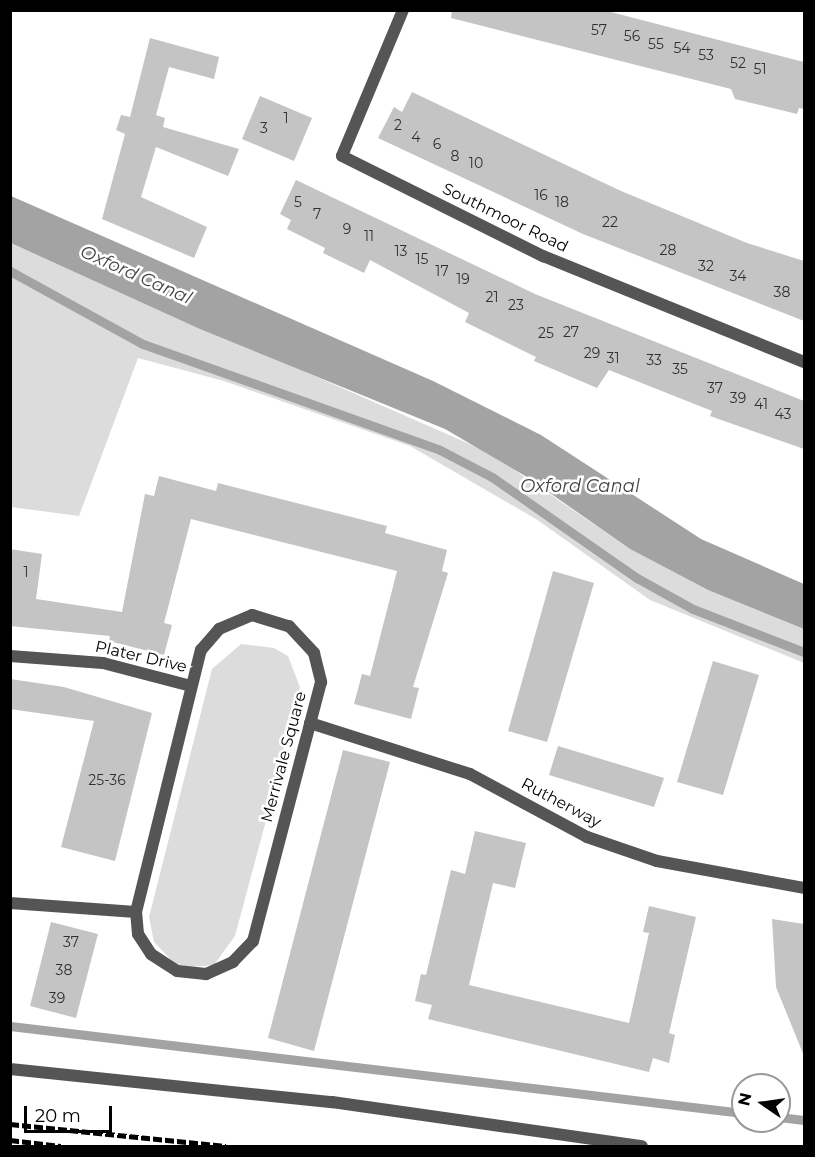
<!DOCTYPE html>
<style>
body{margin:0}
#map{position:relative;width:815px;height:1157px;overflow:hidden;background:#fff;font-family:Montserrat,sans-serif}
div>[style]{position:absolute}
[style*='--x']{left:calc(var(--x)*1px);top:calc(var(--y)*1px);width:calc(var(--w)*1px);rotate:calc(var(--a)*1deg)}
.green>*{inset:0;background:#dcdcdc}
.water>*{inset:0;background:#a3a3a3}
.stream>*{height:9px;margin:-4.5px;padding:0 4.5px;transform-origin:4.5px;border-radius:4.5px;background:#a3a3a3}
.building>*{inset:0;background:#c4c4c4}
.lane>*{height:12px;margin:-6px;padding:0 6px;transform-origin:6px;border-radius:6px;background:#555}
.street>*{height:12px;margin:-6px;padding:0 6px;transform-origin:6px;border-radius:6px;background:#555}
.rail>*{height:4.5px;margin-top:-2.25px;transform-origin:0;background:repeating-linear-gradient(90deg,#000 0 9px,transparent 0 12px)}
span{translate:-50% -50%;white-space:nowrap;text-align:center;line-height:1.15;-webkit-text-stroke:5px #fff;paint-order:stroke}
.number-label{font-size:14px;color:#313131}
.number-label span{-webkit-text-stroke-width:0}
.street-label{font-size:16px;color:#000}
.water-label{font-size:18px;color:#444;font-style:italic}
.frame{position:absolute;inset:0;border:12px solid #000;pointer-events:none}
.north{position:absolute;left:731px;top:1073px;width:60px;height:60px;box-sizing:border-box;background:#fff;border:2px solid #999;border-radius:50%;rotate:283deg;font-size:16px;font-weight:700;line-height:24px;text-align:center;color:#000}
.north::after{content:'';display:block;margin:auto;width:21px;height:27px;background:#000;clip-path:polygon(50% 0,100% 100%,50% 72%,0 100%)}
.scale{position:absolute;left:24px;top:1106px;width:88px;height:27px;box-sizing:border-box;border:3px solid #000;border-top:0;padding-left:8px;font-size:18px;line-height:21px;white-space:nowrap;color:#000;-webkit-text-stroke:4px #fff;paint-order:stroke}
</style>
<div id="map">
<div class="green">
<div style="clip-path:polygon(11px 243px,488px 452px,630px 549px,708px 590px,804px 629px,804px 663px,650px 600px,536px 519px,410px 446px,224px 381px,138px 358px,79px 516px,11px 507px)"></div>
<div style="clip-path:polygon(241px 644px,274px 648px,288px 656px,301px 690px,235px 936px,214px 965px,179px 968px,154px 942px,149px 917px,212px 669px)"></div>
</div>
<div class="water">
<div style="clip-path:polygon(11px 196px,433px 381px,541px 435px,701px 539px,804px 584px,804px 629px,708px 590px,630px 549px,527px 477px,445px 429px,200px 329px,11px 243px)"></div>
</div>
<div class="stream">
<div style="--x:10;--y:271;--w:152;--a:28.8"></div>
<div style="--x:143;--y:344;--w:315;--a:19.6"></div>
<div style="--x:440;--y:450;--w:59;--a:27.4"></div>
<div style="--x:492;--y:477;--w:177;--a:34.9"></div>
<div style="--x:637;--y:578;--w:64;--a:29"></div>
<div style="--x:693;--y:609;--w:119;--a:21.2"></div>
<div style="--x:10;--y:1026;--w:738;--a:6.77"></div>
<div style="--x:779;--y:1117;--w:25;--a:7"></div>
</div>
<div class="building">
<div style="clip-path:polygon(452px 10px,603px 10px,804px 62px,804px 109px,799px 108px,797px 114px,735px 99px,731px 89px,451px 18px)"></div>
<div style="clip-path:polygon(150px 38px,219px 57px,214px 79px,169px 67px,156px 115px,165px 118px,163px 127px,239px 149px,228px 176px,156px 147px,141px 197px,207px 227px,194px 258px,102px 219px,125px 134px,116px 130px,121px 115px,130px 117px)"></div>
<div style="clip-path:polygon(412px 92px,621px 191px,747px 243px,804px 261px,804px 321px,583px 234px,378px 138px,394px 107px,402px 112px)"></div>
<div style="clip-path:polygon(260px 96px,312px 118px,294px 161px,242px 139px)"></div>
<div style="clip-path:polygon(296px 180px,535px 294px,804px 401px,804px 449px,710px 416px,712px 411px,609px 370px,597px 388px,534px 361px,536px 357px,465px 322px,469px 313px,370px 260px,364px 273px,323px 253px,325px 248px,287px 229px,291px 220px,280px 214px)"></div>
<div style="clip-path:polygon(159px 476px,216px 491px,218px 483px,387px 526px,385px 533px,447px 550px,442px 571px,448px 573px,413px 687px,419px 688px,411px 719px,354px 704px,362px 674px,370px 676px,397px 571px,191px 519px,164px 623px,172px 625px,164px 655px,109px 641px,110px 636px,10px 626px,10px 549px,42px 554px,36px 599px,122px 612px,145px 494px,154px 496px)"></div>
<div style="clip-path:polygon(553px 571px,594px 583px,547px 742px,508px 731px)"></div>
<div style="clip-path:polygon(713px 661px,759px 675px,723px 795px,677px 782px)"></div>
<div style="clip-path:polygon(10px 679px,64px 687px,152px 713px,115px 861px,61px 847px,94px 721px,10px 709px)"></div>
<div style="clip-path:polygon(558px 746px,664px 778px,654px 807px,549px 775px)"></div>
<div style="clip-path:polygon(343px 750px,390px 762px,314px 1051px,268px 1038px)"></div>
<div style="clip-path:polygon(475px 831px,526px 843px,515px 888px,493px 883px,469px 985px,629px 1023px,649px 933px,643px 932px,649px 906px,696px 917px,669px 1033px,675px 1035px,669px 1063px,653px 1058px,649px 1072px,428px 1019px,432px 1005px,415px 1001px,421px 974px,426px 975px,451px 870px,465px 874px)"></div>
<div style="clip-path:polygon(772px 919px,804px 924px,804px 1056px,776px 987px)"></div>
<div style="clip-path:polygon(51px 922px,98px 934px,76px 1018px,30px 1006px)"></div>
</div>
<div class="lane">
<div style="--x:10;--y:1069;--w:324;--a:5.9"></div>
<div style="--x:332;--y:1102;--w:313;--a:8.1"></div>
</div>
<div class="street">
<div style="--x:403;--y:10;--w:158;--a:112.7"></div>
<div style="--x:342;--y:156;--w:225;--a:26.5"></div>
<div style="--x:543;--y:256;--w:282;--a:22.1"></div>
<div style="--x:252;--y:615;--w:39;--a:17"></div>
<div style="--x:289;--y:626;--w:37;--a:47"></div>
<div style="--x:314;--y:653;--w:30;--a:76"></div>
<div style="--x:321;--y:682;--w:268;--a:104.7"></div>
<div style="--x:253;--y:941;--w:29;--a:134"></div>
<div style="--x:233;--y:962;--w:30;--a:156"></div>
<div style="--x:206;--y:974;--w:29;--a:-174"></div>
<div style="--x:177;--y:971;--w:31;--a:-147"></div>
<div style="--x:151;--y:954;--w:24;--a:-123"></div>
<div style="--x:138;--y:934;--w:22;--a:-95"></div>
<div style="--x:136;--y:912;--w:270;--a:-76.1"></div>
<div style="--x:201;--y:650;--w:28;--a:-49"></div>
<div style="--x:219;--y:629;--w:36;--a:-23"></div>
<div style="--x:10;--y:656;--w:93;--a:4.3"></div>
<div style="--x:103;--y:663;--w:91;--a:14.6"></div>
<div style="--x:310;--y:723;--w:168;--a:17.7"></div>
<div style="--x:470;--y:774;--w:133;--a:28.3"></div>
<div style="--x:587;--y:837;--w:74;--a:18.9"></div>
<div style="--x:657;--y:861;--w:149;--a:10.4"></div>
<div style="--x:10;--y:903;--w:126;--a:4.1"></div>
</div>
<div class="rail">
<div style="--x:10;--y:1124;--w:217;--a:5.8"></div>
<div style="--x:10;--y:1140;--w:51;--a:6.7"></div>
</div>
<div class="number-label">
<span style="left:599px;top:30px">57</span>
<span style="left:632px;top:36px">56</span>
<span style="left:656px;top:44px">55</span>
<span style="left:682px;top:48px">54</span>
<span style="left:706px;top:55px">53</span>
<span style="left:738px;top:63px">52</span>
<span style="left:760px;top:69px">51</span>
<span style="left:286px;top:118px">1</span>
<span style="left:398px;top:125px">2</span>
<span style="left:264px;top:128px">3</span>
<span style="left:416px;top:137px">4</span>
<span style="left:437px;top:144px">6</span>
<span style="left:455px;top:156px">8</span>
<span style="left:476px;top:163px">10</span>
<span style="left:541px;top:195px">16</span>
<span style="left:298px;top:202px">5</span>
<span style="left:562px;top:202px">18</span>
<span style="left:317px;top:214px">7</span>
<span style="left:610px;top:222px">22</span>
<span style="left:347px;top:229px">9</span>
<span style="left:369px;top:236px">11</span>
<span style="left:668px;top:250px">28</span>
<span style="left:401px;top:251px">13</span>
<span style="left:422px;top:259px">15</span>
<span style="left:706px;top:266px">32</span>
<span style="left:442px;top:271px">17</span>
<span style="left:738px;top:276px">34</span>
<span style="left:463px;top:279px">19</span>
<span style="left:782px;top:292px">38</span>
<span style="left:492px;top:297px">21</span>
<span style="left:516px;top:305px">23</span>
<span style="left:571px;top:332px">27</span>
<span style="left:546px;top:333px">25</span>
<span style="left:592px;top:353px">29</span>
<span style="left:613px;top:358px">31</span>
<span style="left:654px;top:360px">33</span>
<span style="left:680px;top:369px">35</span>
<span style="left:715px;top:388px">37</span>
<span style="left:738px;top:398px">39</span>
<span style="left:761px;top:404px">41</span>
<span style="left:783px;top:414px">43</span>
<span style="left:26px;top:572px">1</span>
<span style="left:107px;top:780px">25-36</span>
<span style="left:71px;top:942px">37</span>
<span style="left:64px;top:970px">38</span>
<span style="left:57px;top:998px">39</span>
</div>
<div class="street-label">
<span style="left:505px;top:218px;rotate:26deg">Southmoor Road</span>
<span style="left:141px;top:657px;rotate:13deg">Plater Drive</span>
<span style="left:284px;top:757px;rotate:-75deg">Merrivale Square</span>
<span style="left:561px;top:803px;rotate:28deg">Rutherway</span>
</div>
<div class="water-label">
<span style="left:136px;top:275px;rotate:24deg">Oxford Canal</span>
<span style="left:580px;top:486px">Oxford Canal</span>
</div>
<div class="frame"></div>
<div class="north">N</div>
<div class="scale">20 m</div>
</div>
